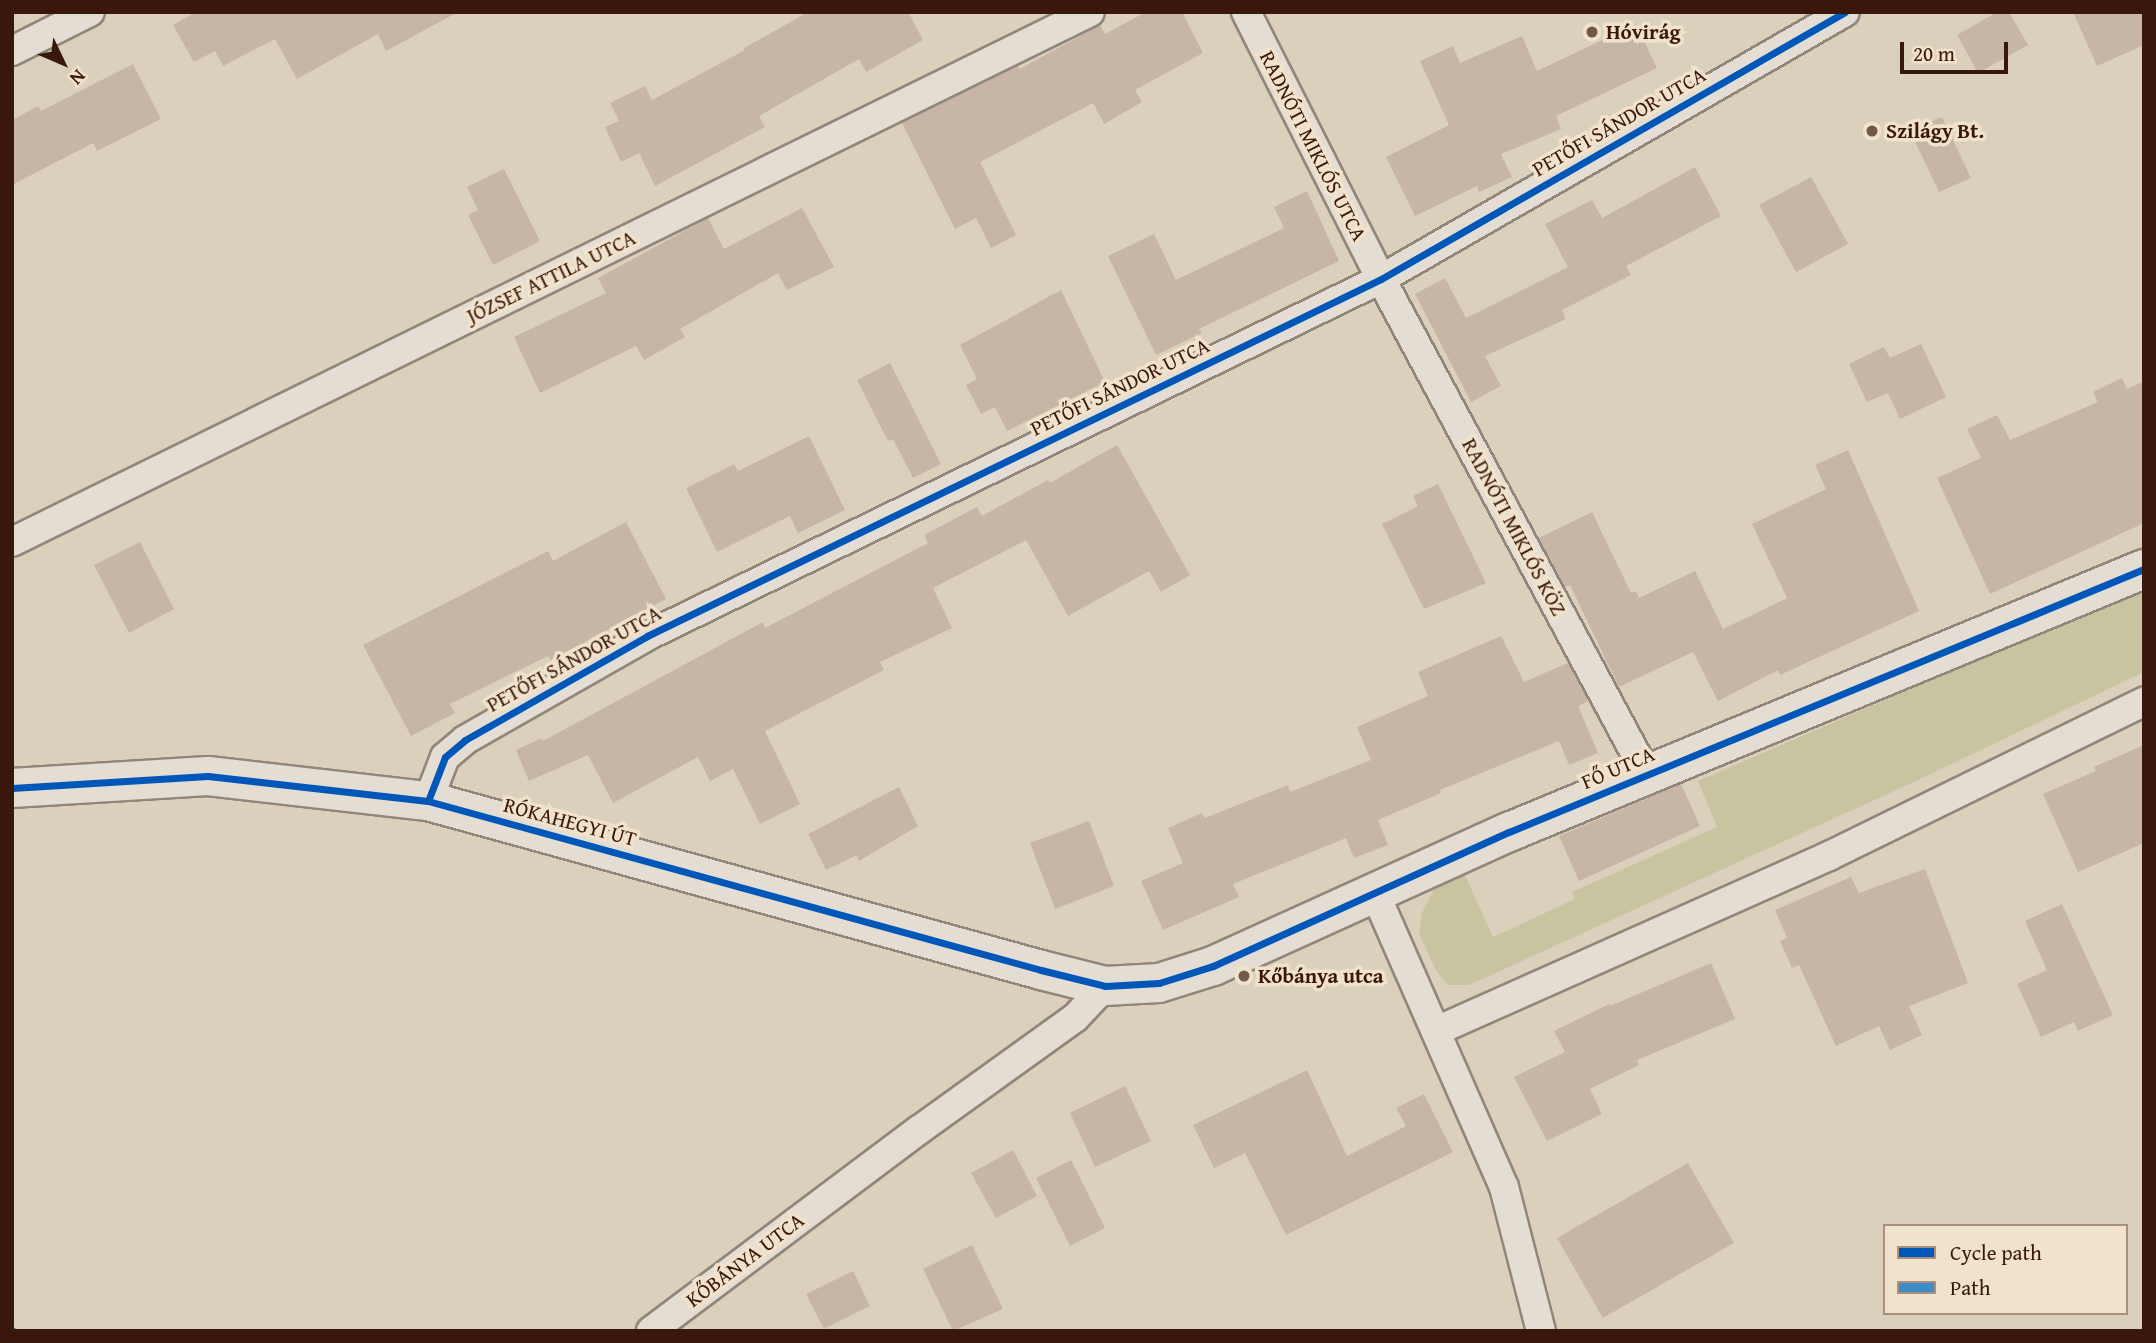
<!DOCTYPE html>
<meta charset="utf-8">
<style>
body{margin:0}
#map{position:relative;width:2156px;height:1343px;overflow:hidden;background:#dbd0bc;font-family:"Gentium Book Plus",serif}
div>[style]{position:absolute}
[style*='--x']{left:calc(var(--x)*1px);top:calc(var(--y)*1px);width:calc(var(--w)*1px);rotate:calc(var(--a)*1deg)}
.green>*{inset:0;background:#c8c49f}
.building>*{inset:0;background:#c7b6a5}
.roads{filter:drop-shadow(2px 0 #918679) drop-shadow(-2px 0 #918679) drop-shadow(0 2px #918679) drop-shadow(0 -2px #918679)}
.street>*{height:28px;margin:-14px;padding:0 14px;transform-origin:14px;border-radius:14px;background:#e3ddd3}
.secondary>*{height:38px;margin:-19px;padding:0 19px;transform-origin:19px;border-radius:19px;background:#e3ddd3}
.quiet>*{height:5px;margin-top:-2.5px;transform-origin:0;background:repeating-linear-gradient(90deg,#3e8cc6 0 10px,transparent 0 15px)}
.cycleway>*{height:7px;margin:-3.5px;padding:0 3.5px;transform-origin:3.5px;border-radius:3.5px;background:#0057b8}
.dots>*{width:19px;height:19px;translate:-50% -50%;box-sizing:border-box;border:4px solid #f0e2cb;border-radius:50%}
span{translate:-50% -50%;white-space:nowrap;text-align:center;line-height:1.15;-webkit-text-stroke:7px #f0e2cb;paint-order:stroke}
.poi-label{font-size:21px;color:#39170a;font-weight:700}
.left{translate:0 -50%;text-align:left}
.street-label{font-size:21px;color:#39170a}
.frame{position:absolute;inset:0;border:14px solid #39170a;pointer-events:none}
.legend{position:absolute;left:1883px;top:1224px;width:245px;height:91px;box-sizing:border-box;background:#f0e2cb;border:2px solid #a7917e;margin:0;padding:9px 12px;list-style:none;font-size:21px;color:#39170a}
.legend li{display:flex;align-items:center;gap:14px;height:35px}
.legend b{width:35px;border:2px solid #a7917e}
.north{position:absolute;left:28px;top:28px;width:70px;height:70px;-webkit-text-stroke:5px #f0e2cb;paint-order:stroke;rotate:134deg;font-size:19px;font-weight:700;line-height:28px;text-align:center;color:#39170a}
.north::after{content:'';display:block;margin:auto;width:24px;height:32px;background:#39170a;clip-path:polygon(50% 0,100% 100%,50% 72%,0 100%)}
.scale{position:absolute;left:1900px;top:42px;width:108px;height:32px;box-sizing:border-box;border:4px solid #39170a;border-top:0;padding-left:9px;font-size:21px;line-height:24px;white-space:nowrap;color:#39170a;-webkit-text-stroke:5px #f0e2cb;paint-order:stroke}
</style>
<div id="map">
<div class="green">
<div style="clip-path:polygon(2144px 588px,2144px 672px,1916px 781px,1469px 985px,1448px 985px,1437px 972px,1419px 934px,1422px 913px,1434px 889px,1463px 871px,1493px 937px,1575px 899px,1572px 892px,1717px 827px,1698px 781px)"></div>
</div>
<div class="building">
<div style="clip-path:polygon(196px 12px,458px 12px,386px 51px,378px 34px,297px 79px,275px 39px,223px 66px,215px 51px,194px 62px,173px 25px)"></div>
<div style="clip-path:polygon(808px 12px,908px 12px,923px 40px,866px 72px,859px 59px,759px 116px,765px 127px,655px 186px,639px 153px,621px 162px,605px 127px,619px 121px,610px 103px,645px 86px,652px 100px,745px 50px,744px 48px)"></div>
<div style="clip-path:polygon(1146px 12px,1182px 12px,1203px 53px,1135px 90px,1142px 102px,1104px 124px,1093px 103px,980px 162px,1016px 235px,991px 248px,976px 218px,955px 229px,902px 123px,1018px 66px,1020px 69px,1100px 25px,1105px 34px)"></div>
<div style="clip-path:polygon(1997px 12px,2009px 12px,2028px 45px,1978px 73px,1957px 35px)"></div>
<div style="clip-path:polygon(2073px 12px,2144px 12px,2144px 45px,2097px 66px)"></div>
<div style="clip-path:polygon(1636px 24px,1657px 68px,1556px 116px,1561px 129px,1501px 154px,1512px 177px,1479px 192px,1477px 186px,1415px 216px,1386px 157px,1449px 125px,1420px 61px,1453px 46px,1460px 63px,1522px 36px,1537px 71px)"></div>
<div style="clip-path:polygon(133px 64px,161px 119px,97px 151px,93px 143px,12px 185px,12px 120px,38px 106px,41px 111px)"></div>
<div style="clip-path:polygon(1942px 117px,1971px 178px,1939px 192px,1910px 131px)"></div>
<div style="clip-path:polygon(1695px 167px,1721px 216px,1626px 266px,1631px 275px,1562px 310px,1566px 319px,1485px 356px,1501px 386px,1471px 402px,1415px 294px,1445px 278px,1466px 318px,1568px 267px,1545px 224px,1592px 200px,1602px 218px)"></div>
<div style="clip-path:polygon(504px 169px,540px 241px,493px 265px,468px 215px,478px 210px,467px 187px)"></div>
<div style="clip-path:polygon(1811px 177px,1848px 244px,1796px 272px,1759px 205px)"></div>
<div style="clip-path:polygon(1307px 191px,1339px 261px,1199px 329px,1202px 333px,1156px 355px,1108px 256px,1154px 234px,1176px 280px,1284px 228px,1274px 207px)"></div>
<div style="clip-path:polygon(802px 208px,834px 267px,787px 290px,778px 273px,680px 329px,685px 337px,644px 360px,636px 346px,540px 393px,514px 337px,606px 293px,598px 278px,708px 218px,724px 249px)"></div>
<div style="clip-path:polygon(1061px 290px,1105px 382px,1007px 431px,995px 407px,981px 414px,966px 385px,977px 379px,960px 345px)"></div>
<div style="clip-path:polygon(1921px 344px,1946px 397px,1900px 419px,1888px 393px,1867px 402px,1849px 364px,1884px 347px,1890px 358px)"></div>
<div style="clip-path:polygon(890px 363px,941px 464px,913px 478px,893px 439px,888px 441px,857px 380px)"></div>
<div style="clip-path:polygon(2122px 378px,2127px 389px,2144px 381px,2144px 523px,1990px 594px,1937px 478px,1981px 458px,1967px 429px,1997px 415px,2010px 440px,2098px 402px,2093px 392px)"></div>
<div style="clip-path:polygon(809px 436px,845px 510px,798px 533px,790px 516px,717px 552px,686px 488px,734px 464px,738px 471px)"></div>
<div style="clip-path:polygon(1117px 445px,1190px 575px,1161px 592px,1149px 571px,1068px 616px,1026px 540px,933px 588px,952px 628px,880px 662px,884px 670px,765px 731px,800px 804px,760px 824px,733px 769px,710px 781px,698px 757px,613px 803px,588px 755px,529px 781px,516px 750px,542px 738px,543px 741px,763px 622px,765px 628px,928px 543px,924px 535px,977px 507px,982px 516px,1048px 480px,1050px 483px)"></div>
<div style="clip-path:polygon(1848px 450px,1919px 611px,1780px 675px,1778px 670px,1718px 701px,1693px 652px,1619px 687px,1570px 585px,1565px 587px,1539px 538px,1592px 512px,1631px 593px,1636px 591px,1639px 598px,1695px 571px,1723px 629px,1787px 598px,1752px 524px,1826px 489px,1815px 465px)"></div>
<div style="clip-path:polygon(1438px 484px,1486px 583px,1424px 609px,1382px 524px,1418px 506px,1413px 496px)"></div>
<div style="clip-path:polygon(626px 522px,666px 599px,551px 660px,548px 656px,450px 704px,455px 713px,411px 736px,363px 645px,548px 551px,553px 561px)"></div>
<div style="clip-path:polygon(140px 542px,174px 609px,129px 633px,94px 565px)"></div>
<div style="clip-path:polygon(1501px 636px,1524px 682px,1568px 663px,1588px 701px,1578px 706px,1598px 753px,1569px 765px,1559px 741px,1440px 790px,1441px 793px,1378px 820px,1388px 845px,1354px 858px,1346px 838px,1233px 884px,1239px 897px,1163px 930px,1141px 881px,1183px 863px,1168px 828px,1202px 813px,1205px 818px,1288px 785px,1290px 792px,1371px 760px,1357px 727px,1428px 696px,1418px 672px)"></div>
<div style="clip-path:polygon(2144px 745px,2144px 843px,2078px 872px,2043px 794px,2096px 771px,2094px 767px)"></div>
<div style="clip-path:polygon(1681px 784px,1700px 826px,1579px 881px,1559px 836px)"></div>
<div style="clip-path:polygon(899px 787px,918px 826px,859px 861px,857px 855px,826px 870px,808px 834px)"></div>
<div style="clip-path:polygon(1089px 821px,1114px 886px,1055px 909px,1030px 843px)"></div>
<div style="clip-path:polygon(1925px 869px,1968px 983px,1909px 1006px,1922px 1035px,1890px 1050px,1879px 1026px,1836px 1046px,1799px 965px,1792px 968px,1780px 941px,1787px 938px,1775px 910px,1851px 877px,1859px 893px)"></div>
<div style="clip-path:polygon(2062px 904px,2113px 1015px,2078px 1031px,2074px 1022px,2041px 1037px,2017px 984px,2047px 970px,2025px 921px)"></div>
<div style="clip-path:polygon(1711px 963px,1735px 1019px,1637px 1060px,1639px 1065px,1590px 1089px,1602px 1114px,1547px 1141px,1514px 1077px,1565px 1052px,1554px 1031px,1609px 1004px,1610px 1006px)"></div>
<div style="clip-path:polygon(1307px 1070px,1347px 1156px,1406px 1126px,1396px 1108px,1424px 1094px,1453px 1152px,1286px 1235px,1245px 1153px,1214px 1168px,1193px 1125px)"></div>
<div style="clip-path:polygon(1125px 1086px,1151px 1141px,1095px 1167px,1070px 1113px)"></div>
<div style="clip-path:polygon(1013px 1150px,1037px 1196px,996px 1218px,971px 1173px)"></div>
<div style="clip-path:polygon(1071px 1160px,1105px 1228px,1070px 1246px,1036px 1178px)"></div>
<div style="clip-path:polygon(1688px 1163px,1734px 1243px,1603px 1318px,1557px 1238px)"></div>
<div style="clip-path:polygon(972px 1245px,1003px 1309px,953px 1331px,923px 1269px)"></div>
<div style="clip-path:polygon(853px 1271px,870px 1306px,824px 1329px,806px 1294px)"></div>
</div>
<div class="roads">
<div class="street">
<div style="--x:1246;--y:12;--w:299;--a:63.2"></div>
<div style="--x:1381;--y:279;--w:563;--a:61.8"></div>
<div style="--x:12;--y:51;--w:87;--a:-26.6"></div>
<div style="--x:12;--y:542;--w:1201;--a:-26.18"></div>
<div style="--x:428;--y:801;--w:47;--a:-68.9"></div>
<div style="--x:445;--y:757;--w:26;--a:-40"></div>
<div style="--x:465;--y:740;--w:210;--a:-29.7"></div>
<div style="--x:647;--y:636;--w:816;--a:-25.94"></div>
<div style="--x:1381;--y:279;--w:535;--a:-29.92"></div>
<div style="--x:1374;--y:891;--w:323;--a:66.3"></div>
<div style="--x:1504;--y:1187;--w:149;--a:75.6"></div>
<div style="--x:1436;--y:1031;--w:430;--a:-24"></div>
<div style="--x:1829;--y:856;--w:351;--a:-26.1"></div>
<div style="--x:651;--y:1331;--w:335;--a:-36.9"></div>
<div style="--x:919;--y:1130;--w:192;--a:-35.7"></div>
<div style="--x:1075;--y:1018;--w:44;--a:-46.8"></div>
</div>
<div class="secondary">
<div style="--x:12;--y:788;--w:196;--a:-3.5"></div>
<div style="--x:208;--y:776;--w:221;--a:6.5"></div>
<div style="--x:428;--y:801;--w:636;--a:15.41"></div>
<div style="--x:1041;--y:970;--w:66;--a:14"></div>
<div style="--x:1105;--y:986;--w:54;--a:-3.2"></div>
<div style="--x:1159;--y:983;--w:57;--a:-17.5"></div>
<div style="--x:1213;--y:966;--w:325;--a:-24.4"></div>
<div style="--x:1509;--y:832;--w:687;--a:-22.5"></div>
</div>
</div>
<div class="quiet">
<div style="--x:12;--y:1329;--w:4;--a:27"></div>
</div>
<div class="cycleway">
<div style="--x:12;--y:788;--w:196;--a:-3.5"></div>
<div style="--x:208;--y:776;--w:221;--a:6.5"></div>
<div style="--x:428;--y:801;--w:636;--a:15.41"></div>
<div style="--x:1041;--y:970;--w:66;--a:14"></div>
<div style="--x:1105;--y:986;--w:54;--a:-3.2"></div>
<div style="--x:1159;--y:983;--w:57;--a:-17.5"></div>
<div style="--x:1213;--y:966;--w:325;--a:-24.4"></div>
<div style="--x:1509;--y:832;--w:687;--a:-22.5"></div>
<div style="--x:428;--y:801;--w:47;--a:-68.9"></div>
<div style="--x:445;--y:757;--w:26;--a:-40"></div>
<div style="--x:465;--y:740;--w:210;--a:-29.7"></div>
<div style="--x:647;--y:636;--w:816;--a:-25.94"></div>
<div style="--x:1381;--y:279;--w:535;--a:-29.92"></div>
</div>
<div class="dots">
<div style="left:1592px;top:32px;background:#725848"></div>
<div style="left:1872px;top:131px;background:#725848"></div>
<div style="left:1244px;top:976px;background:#725848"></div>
</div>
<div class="poi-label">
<span class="left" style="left:1606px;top:32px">Hóvirág</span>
<span class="left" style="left:1886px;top:131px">Szilágy Bt.</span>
<span class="left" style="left:1258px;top:976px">Kőbánya utca</span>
</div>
<div class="street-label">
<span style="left:1619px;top:122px;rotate:-30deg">PETŐFI SÁNDOR UTCA</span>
<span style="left:1313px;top:146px;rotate:63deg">RADNÓTI MIKLÓS UTCA</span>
<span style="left:551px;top:277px;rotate:-26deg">JÓZSEF ATTILA UTCA</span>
<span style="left:1120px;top:387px;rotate:-26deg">PETŐFI SÁNDOR UTCA</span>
<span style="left:1514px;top:527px;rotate:62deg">RADNÓTI MIKLÓS KÖZ</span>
<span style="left:574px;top:659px;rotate:-29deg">PETŐFI SÁNDOR UTCA</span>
<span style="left:1618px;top:768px;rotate:-23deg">FŐ UTCA</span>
<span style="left:570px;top:822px;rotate:15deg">RÓKAHEGYI ÚT</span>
<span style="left:745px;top:1260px;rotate:-37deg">KŐBÁNYA UTCA</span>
</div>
<div class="frame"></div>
<ul class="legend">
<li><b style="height:9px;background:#0057b8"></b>Cycle path</li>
<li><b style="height:9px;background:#3e8cc6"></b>Path</li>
</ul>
<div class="north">N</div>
<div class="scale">20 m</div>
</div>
